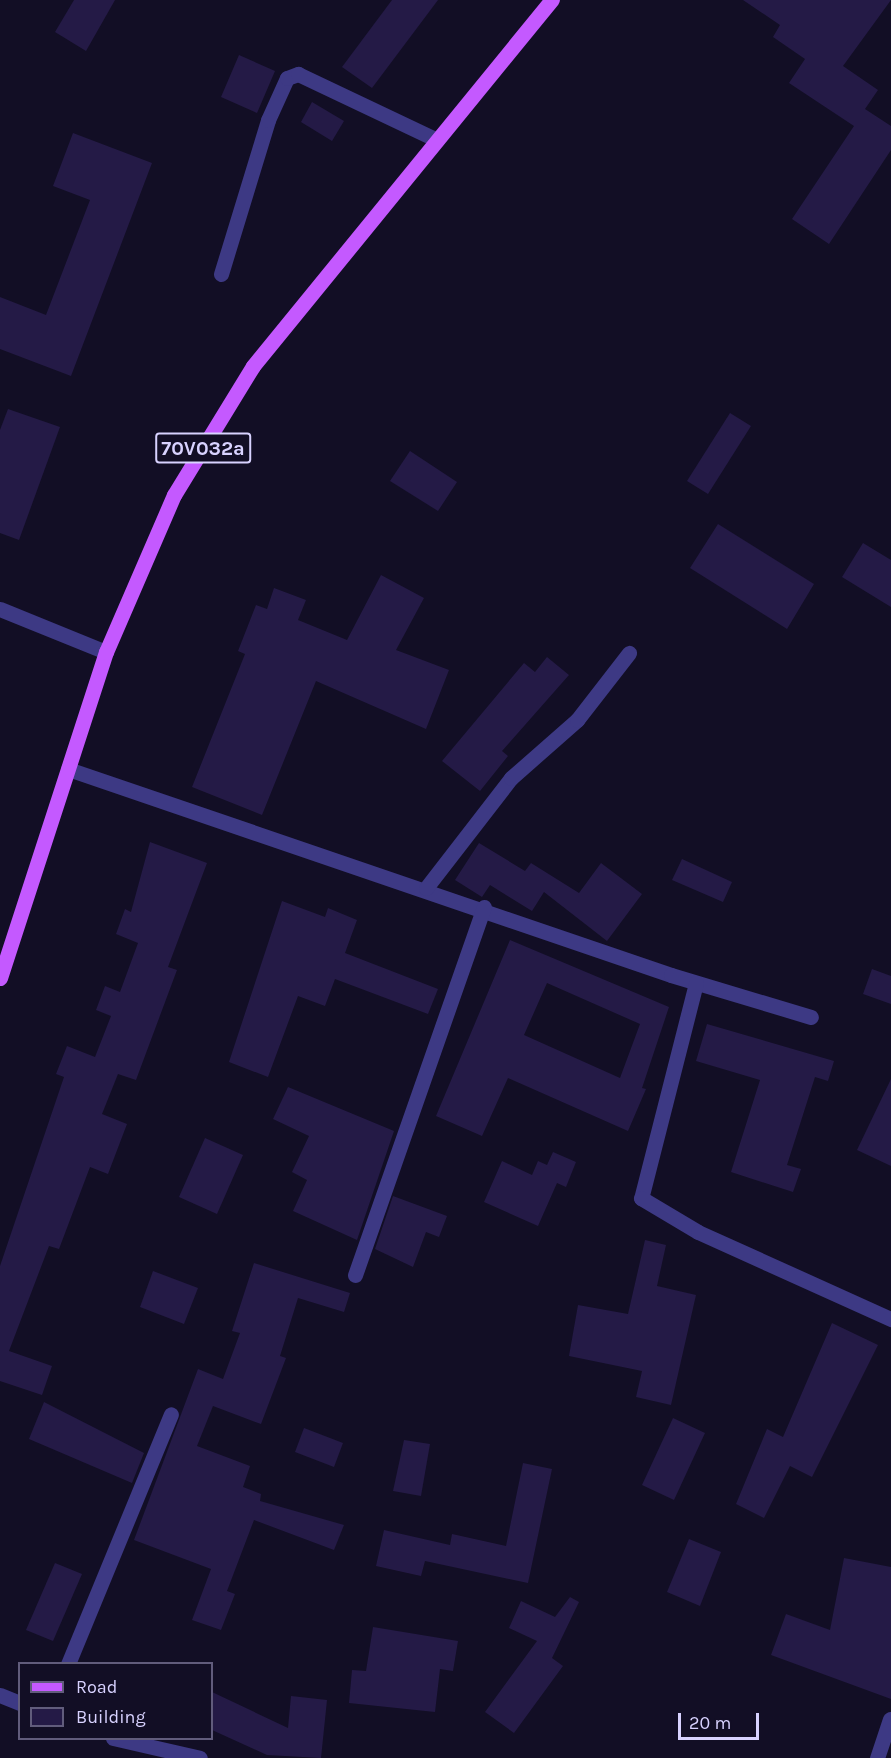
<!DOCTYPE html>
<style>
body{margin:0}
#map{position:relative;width:891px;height:1758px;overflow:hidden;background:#120e25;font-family:Karla,sans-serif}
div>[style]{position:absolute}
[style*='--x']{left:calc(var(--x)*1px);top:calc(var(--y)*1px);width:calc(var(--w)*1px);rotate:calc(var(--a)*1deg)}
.building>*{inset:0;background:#241a46}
.street>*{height:15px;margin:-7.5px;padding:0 7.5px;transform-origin:7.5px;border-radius:7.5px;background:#3d3984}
.primary>*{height:15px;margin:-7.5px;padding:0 7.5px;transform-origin:7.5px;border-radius:7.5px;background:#c459ff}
span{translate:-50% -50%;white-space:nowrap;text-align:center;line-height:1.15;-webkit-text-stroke:5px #120e25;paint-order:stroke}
.shield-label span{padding:2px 4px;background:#120e25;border:2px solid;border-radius:4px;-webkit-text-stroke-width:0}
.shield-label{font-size:20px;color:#d8d2ff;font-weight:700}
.legend{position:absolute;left:18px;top:1662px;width:195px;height:78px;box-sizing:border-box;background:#120e25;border:2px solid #615c7c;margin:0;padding:8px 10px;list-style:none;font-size:18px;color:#d8d2ff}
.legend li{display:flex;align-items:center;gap:12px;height:30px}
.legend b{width:30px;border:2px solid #615c7c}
.scale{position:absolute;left:678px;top:1713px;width:81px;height:27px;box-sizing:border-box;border:3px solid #d8d2ff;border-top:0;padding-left:8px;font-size:18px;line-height:21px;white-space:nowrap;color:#d8d2ff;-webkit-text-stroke:4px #120e25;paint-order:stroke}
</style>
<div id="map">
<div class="building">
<div style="clip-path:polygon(74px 0,115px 0,86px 51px,55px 32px)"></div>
<div style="clip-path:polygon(392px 0,438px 0,372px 88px,342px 67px)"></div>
<div style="clip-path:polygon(743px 0,891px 0,843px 66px,878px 90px,865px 109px,891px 126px,891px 150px,829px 244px,792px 219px,854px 126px,789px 83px,805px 59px,773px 37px,780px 25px)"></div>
<div style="clip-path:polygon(239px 55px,275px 71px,257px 113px,221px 97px)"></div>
<div style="clip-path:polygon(312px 102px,344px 121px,332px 141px,301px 122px)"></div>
<div style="clip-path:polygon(73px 133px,152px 163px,71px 376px,0 349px,0 297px,46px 315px,90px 200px,53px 186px)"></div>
<div style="clip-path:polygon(8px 409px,60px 427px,19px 540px,0 533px,0 430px)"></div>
<div style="clip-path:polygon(730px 413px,751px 426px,708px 494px,687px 481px)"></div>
<div style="clip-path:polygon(410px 451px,457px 482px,438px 511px,390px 481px)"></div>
<div style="clip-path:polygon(718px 524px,814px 584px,787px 629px,690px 568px)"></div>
<div style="clip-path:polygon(863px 543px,891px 560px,891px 607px,842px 577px)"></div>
<div style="clip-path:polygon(381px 575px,424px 598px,396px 650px,449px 670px,426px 729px,316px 681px,262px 815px,192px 787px,245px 654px,238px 651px,256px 605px,267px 609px,274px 588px,306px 600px,298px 620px,347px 640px)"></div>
<div style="clip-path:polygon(547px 657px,569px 675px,502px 751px,508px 756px,480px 791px,442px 761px,524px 663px,535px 672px)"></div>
<div style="clip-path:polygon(150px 842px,207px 863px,168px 967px,177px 970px,136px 1080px,118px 1074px,102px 1114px,127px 1124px,108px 1174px,90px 1167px,59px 1249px,49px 1246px,9px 1351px,52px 1366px,42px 1395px,0 1381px,0 1266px,64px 1077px,56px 1074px,67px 1046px,95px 1057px,111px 1016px,96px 1010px,105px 986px,120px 992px,138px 943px,116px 934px,125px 909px,131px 912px)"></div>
<div style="clip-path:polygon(479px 843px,525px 871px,531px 863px,579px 893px,601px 863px,642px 894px,607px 941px,544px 892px,532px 911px,490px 885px,482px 897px,455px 880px)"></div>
<div style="clip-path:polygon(682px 859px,732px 882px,723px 902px,672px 880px)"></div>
<div style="clip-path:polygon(282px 901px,325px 917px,328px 908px,357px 920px,345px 953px,438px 989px,428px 1014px,335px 979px,325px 1006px,298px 996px,268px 1077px,229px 1062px)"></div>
<div style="clip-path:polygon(evenodd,510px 940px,669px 1007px,642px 1088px,646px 1089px,628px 1131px,508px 1078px,482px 1136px,436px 1116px,510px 940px,547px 983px,640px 1024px,620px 1078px,524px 1035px,547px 983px)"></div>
<div style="clip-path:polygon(872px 969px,891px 976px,891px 1004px,863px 994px)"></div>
<div style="clip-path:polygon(707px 1024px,834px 1061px,828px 1081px,815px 1077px,787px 1165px,801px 1169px,793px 1192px,731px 1172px,760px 1080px,696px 1061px)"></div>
<div style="clip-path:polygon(891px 1079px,891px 1166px,857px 1150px)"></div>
<div style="clip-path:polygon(288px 1087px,394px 1131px,357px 1240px,293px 1211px,307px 1180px,292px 1172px,309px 1136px,273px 1119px)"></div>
<div style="clip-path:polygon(205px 1138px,243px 1155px,217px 1214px,179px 1197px)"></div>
<div style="clip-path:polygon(553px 1152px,576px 1162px,566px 1187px,557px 1183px,538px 1226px,484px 1202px,502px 1161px,532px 1175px,538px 1161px,547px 1165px)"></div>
<div style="clip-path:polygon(393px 1196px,447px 1216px,439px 1237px,426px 1232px,413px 1267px,375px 1249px)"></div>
<div style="clip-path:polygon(645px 1240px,666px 1245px,657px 1286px,696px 1295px,671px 1405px,636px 1397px,642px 1371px,569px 1356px,578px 1305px,628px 1314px)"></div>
<div style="clip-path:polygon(254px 1263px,350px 1293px,344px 1312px,298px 1298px,280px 1356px,286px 1358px,261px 1424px,213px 1406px,197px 1446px,250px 1466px,243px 1487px,261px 1494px,260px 1501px,344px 1525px,334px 1550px,254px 1520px,227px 1591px,235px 1594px,221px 1630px,192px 1620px,211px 1569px,134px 1540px,198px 1369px,223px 1379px,240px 1333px,232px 1331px)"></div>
<div style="clip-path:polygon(153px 1271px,198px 1288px,184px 1324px,140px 1307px)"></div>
<div style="clip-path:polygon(832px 1323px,878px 1345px,812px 1477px,790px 1466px,764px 1518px,736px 1504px,767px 1429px,783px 1437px)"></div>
<div style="clip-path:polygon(44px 1402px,144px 1453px,132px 1483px,29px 1439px)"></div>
<div style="clip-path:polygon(673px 1418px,705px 1433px,674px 1500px,642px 1485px)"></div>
<div style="clip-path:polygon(304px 1428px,343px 1443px,334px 1467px,295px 1452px)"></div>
<div style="clip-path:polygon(404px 1440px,430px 1444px,421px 1496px,393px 1491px)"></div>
<div style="clip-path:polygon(523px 1463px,552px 1469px,528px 1583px,425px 1561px,421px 1576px,376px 1566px,384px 1530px,450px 1545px,452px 1534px,506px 1546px)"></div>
<div style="clip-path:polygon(689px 1539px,721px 1552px,700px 1606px,667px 1592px)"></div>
<div style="clip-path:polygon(844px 1558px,891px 1567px,891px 1699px,771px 1655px,786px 1614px,830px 1630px)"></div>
<div style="clip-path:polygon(55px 1563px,82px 1574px,53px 1641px,26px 1630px)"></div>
<div style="clip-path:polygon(570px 1597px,579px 1602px,552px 1658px,563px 1666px,514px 1733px,485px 1712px,537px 1641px,509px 1628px,521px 1601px,555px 1617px)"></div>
<div style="clip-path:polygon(373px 1627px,458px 1641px,453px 1671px,440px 1669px,435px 1712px,349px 1703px,352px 1670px,366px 1671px)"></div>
<div style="clip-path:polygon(212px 1692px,288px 1728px,291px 1696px,327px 1700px,321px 1758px,267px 1755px,212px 1730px)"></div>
</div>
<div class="street">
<div style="--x:221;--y:274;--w:161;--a:-73"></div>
<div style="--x:268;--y:120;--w:46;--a:-65.7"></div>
<div style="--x:287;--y:78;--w:12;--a:-20"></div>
<div style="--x:298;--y:74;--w:154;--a:25.4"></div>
<div style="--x:0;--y:609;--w:114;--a:22.1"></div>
<div style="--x:68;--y:769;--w:637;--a:18.86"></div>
<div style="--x:671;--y:975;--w:146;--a:16.7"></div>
<div style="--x:426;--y:888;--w:139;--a:-52.3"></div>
<div style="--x:511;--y:778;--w:88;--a:-41.3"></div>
<div style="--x:577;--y:720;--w:85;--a:-52.2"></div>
<div style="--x:696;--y:983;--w:222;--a:104.3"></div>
<div style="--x:641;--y:1198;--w:66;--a:30.8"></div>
<div style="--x:698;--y:1232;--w:212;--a:24.3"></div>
<div style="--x:355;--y:1275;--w:390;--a:-70.7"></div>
<div style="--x:68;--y:1664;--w:270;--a:-67.6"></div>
<div style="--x:0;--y:1695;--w:22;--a:22"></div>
<div style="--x:113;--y:1738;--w:89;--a:12.9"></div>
<div style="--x:877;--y:1758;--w:41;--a:-71.6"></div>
</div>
<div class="primary">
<div style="--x:0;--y:978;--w:343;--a:-72"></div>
<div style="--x:106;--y:652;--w:171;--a:-66.6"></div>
<div style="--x:174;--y:495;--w:151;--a:-58.5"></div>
<div style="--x:253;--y:366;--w:473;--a:-50.8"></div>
</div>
<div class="shield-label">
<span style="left:203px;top:448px">70V032a</span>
</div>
<ul class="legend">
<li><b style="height:8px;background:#c459ff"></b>Road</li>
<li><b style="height:16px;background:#241a46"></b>Building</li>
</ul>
<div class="scale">20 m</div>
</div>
